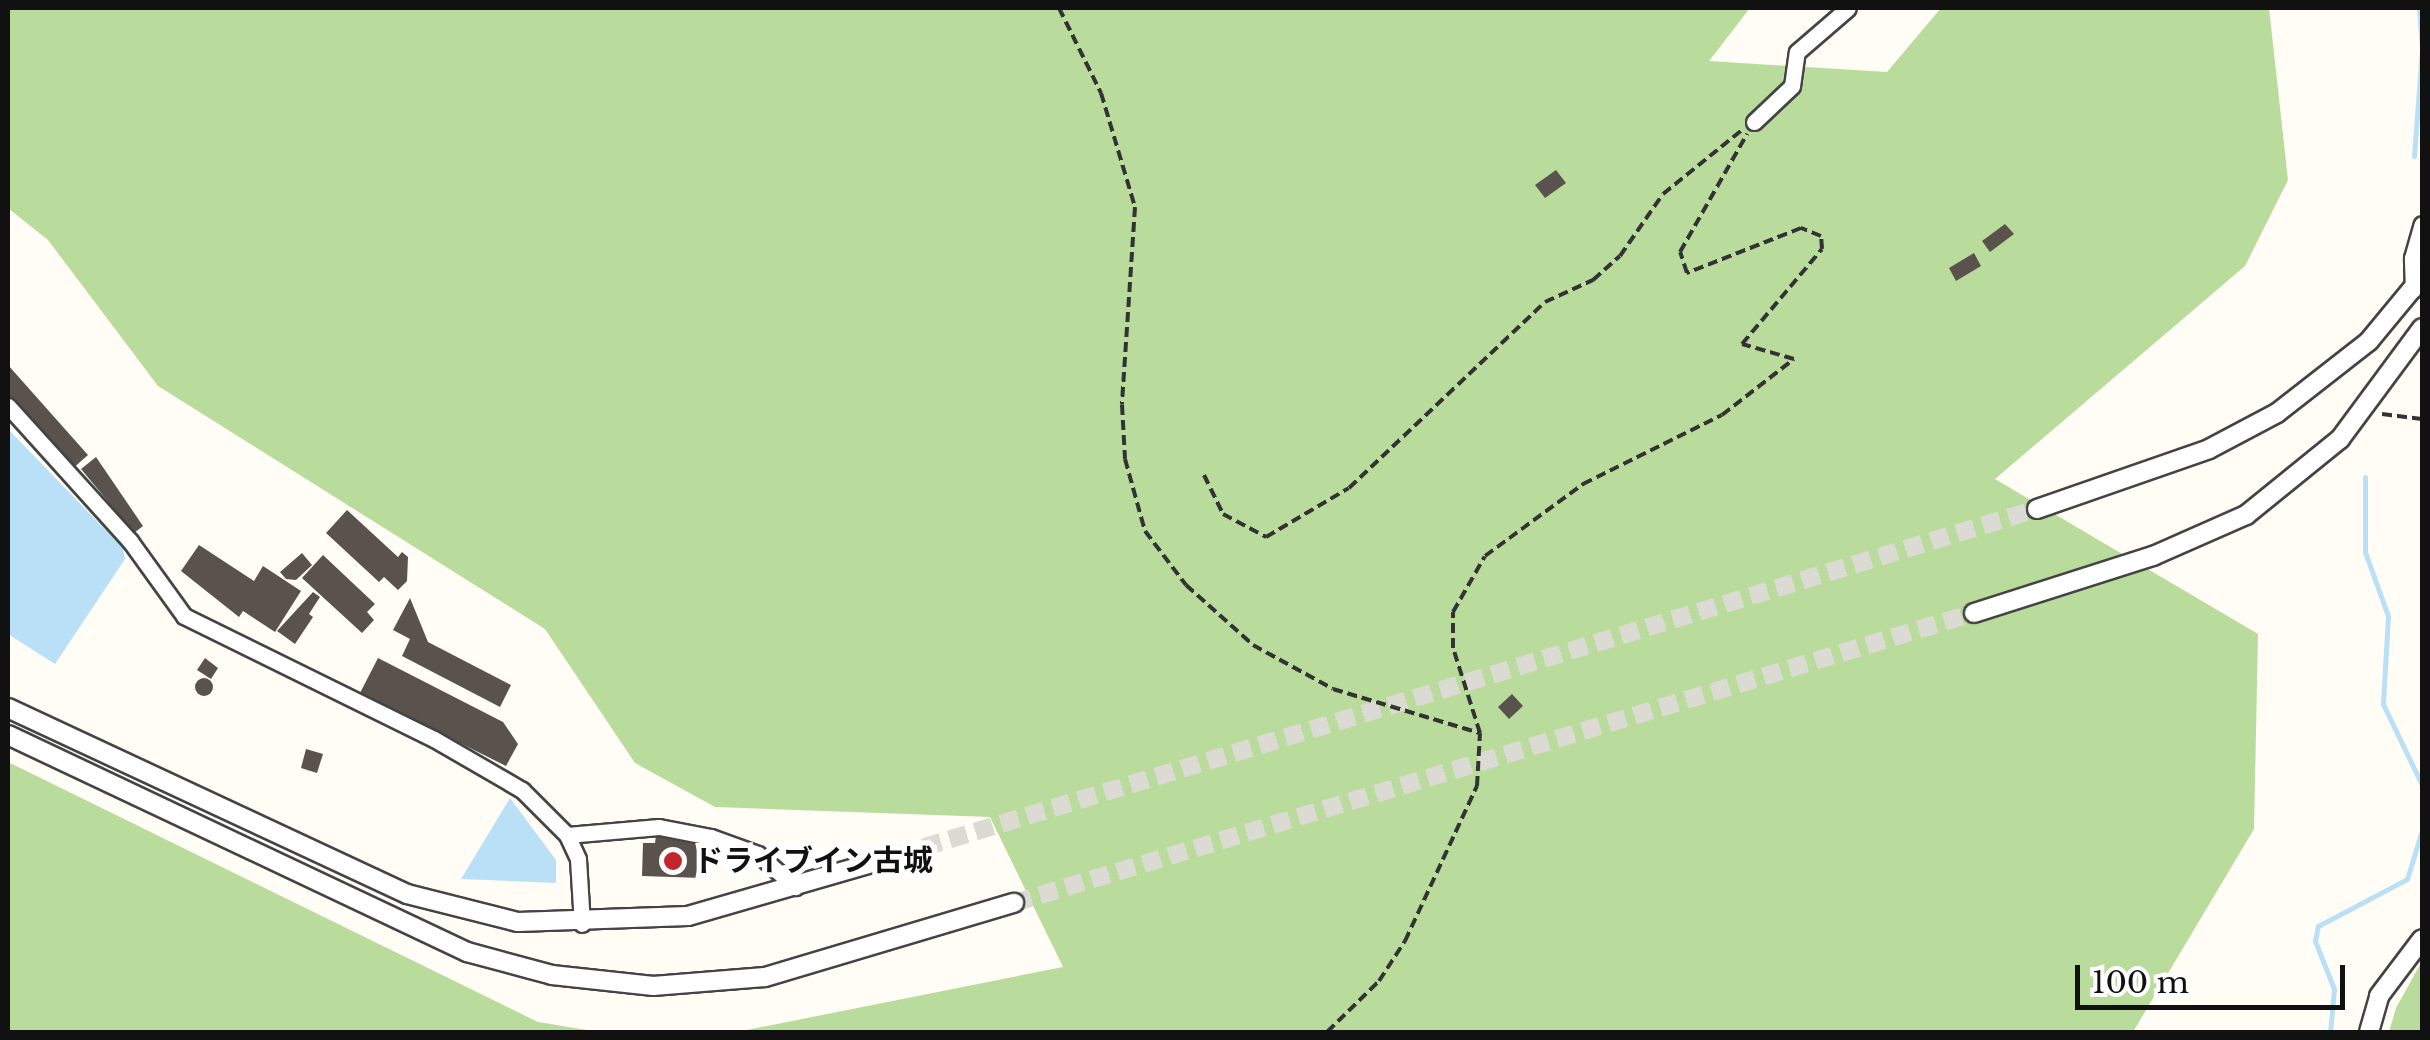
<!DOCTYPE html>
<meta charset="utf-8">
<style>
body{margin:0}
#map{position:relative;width:2430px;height:1040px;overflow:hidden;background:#fffdf5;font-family:"Libre Baskerville","Noto Sans JP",serif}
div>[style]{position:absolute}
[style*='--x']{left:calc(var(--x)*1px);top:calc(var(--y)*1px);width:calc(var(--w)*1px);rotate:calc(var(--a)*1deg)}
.forest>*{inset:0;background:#b9dc9c}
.water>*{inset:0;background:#b9e0f7}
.stream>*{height:5px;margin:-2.5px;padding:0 2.5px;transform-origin:2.5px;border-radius:2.5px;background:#b9e0f7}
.building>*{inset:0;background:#5a524d}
.round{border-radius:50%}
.tertiary-tunnel>*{height:18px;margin-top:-9px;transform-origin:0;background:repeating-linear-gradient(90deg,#dbdad3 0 18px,transparent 0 27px)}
.path>*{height:4px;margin-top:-2px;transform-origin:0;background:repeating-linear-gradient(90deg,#333 0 10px,transparent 0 15px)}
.roads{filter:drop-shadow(2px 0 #444) drop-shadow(-2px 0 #444) drop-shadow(0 2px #444) drop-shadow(0 -2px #444)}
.minor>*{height:15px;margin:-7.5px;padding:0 7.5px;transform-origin:7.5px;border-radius:7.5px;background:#fff}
.tertiary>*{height:18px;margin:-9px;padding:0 9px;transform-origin:9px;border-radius:9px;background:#fff}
.dots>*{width:28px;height:28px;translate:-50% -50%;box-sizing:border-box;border:5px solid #fff;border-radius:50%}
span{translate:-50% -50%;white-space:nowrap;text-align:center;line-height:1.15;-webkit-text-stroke:10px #fff;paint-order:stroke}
.poi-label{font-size:30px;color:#111;font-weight:700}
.left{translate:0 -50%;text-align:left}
.frame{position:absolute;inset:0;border:10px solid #111;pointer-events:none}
.scale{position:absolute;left:2075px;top:965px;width:270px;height:45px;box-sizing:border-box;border:5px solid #111;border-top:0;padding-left:12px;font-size:30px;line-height:35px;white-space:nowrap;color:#111;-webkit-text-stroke:8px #fff;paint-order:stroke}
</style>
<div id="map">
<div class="forest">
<div style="clip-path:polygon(8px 8px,1750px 8px,1709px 61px,1887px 72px,1941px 8px,2269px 8px,2288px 180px,2245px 266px,1995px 479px,2258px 634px,2254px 829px,2133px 1032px,737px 1032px,1063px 967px,990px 817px,715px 807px,635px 763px,545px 629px,158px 386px,48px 240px,8px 208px)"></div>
<div style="clip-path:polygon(8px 762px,538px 1022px,599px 1032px,8px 1032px)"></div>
<div style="clip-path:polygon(2422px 961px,2422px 1032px,2389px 1032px,2396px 1008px)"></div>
</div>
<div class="water">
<div style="clip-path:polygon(8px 429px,123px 548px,125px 559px,55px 664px,8px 634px)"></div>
<div style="clip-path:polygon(510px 798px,556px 860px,556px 883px,461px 879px)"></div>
</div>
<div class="stream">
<div style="--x:2414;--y:156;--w:107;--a:-85.7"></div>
<div style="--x:2422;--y:49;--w:41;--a:-94.2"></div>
<div style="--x:2365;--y:477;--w:75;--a:90"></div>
<div style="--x:2365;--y:552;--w:68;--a:70.2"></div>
<div style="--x:2388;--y:616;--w:88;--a:93.3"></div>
<div style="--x:2383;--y:704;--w:90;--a:64.3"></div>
<div style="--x:2330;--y:1032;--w:43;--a:-84.7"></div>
<div style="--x:2334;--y:989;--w:52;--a:-111.6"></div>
<div style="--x:2315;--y:941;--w:15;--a:-79"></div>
<div style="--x:2318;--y:926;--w:101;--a:-27.8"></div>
<div style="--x:2407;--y:879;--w:51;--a:-73"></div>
</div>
<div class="building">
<div style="clip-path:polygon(1556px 170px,1566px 183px,1545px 198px,1535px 185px)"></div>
<div style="clip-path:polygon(2005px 224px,2014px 234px,1990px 252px,1982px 241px)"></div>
<div style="clip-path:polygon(1974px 253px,1981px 266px,1956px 281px,1949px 268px)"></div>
<div style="clip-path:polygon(8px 365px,88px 455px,71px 470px,8px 399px)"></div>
<div style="clip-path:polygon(96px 457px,143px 526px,134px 533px,81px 469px)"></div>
<div style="clip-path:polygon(347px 510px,398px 557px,402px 552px,408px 557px,407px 581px,398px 590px,384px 577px,379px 582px,326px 533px)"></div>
<div style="clip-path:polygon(199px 545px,254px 581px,263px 566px,301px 591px,275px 632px,243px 611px,239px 617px,181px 571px)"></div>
<div style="clip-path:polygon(302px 553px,312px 565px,296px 580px,286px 579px,280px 572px)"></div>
<div style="clip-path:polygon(323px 555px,375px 604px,367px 612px,374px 620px,362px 633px,302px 578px)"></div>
<div style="clip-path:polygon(313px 592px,320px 597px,309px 614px,313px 617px,295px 644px,277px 631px)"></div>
<div style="clip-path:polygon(410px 598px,428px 642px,511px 685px,500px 707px,402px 656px,410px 639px,393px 630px)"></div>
<div style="clip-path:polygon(205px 658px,218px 668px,211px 679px,197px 670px)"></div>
<div style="clip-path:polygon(378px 658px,503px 722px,518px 744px,506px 766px,360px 693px)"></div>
<div class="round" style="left:195px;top:678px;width:18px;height:18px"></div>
<div style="clip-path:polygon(1512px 694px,1523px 706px,1509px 719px,1498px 707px)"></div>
<div style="clip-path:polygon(306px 749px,323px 754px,317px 773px,301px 768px)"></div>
<div style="clip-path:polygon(656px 836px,703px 846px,702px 878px,642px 876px,643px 843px,655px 843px)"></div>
</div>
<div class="tertiary-tunnel">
<div style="--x:872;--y:863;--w:1218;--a:-16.9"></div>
<div style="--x:1014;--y:903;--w:1003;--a:-16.81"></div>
</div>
<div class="path">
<div style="--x:1059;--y:8;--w:95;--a:63.7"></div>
<div style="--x:1101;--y:93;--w:119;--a:73.4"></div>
<div style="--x:1135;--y:207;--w:198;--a:93.8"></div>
<div style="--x:1122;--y:405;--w:54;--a:86.8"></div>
<div style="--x:1125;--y:459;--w:75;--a:74.5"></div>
<div style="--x:1145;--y:531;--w:68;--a:52.8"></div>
<div style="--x:1186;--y:585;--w:90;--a:41.8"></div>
<div style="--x:1253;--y:645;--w:91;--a:28.8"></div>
<div style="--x:1333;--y:689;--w:153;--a:16.7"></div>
<div style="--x:2382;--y:414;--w:40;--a:7.1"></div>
<div style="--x:1204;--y:475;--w:43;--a:64"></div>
<div style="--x:1223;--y:514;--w:49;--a:28.1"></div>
<div style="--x:1266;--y:537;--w:96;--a:-30.6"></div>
<div style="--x:1349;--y:488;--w:270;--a:-43.5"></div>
<div style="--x:1545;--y:302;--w:53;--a:-24.6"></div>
<div style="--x:1593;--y:280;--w:36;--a:-42"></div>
<div style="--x:1620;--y:256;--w:75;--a:-55.3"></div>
<div style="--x:1663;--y:194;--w:102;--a:-39"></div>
<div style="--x:1327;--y:1032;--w:73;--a:-44.4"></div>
<div style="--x:1379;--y:981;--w:48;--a:-57"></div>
<div style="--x:1405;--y:941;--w:171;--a:-65.1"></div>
<div style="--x:1477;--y:786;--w:53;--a:-86.8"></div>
<div style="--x:1480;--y:733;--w:89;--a:-107.6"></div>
<div style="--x:1453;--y:648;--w:36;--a:-90"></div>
<div style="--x:1453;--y:612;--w:64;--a:-60.3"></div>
<div style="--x:1485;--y:556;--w:122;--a:-36.3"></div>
<div style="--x:1583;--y:484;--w:155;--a:-26.4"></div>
<div style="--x:1722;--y:415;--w:91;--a:-37.9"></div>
<div style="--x:1794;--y:359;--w:54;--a:-163.9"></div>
<div style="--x:1742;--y:344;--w:124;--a:-49.9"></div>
<div style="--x:1822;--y:249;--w:13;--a:-94"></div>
<div style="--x:1821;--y:236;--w:22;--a:-158"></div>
<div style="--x:1801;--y:228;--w:123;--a:158.5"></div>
<div style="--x:1687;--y:273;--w:22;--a:-108"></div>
<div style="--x:1680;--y:252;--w:136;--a:-60.4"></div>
</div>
<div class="roads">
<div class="minor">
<div style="--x:1754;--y:122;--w:52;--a:-43.5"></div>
<div style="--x:1792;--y:86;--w:34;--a:-82"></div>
<div style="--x:1797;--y:52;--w:67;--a:-40.8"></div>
<div style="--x:2413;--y:290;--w:32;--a:-92"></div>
<div style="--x:2412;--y:258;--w:35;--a:-74"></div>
<div style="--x:8;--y:406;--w:182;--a:47.9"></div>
<div style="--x:130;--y:541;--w:92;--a:54.2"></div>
<div style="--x:184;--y:616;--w:279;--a:26.2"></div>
<div style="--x:434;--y:739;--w:102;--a:30.1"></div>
<div style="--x:522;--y:790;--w:64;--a:45"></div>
<div style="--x:567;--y:835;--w:26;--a:65"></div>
<div style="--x:578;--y:859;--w:65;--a:86.5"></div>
<div style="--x:567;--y:835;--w:92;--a:-5"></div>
<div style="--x:659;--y:827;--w:53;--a:10.9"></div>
<div style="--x:711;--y:837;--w:50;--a:19.9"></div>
<div style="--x:758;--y:854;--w:50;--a:41.7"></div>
</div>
<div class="tertiary">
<div style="--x:2037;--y:509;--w:182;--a:-19.2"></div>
<div style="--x:2209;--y:449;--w:77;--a:-27.9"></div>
<div style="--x:2277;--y:413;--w:117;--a:-38"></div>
<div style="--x:2369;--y:341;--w:83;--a:-50.4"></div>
<div style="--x:1974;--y:613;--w:188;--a:-17.7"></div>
<div style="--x:2153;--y:556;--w:102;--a:-23.8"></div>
<div style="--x:2246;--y:515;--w:121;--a:-39"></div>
<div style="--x:2340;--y:439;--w:138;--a:-53.5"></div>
<div style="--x:8;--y:708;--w:440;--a:25"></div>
<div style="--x:407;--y:894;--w:114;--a:14.2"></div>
<div style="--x:518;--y:922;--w:170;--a:-2"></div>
<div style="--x:688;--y:916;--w:191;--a:-16.1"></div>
<div style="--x:8;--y:735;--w:508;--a:25.3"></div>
<div style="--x:467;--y:952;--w:88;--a:15.1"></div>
<div style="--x:552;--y:975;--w:102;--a:6.2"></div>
<div style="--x:653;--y:986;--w:112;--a:-4.6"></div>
<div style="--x:765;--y:977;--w:260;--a:-16.6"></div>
<div style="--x:2369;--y:1032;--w:37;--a:-74"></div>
<div style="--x:2379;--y:996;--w:71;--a:-53"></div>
</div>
</div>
<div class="dots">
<div style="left:673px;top:861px;background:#c4262e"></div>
</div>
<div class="poi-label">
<span class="left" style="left:693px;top:861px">ドライブイン古城</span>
</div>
<div class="frame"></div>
<div class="scale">100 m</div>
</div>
